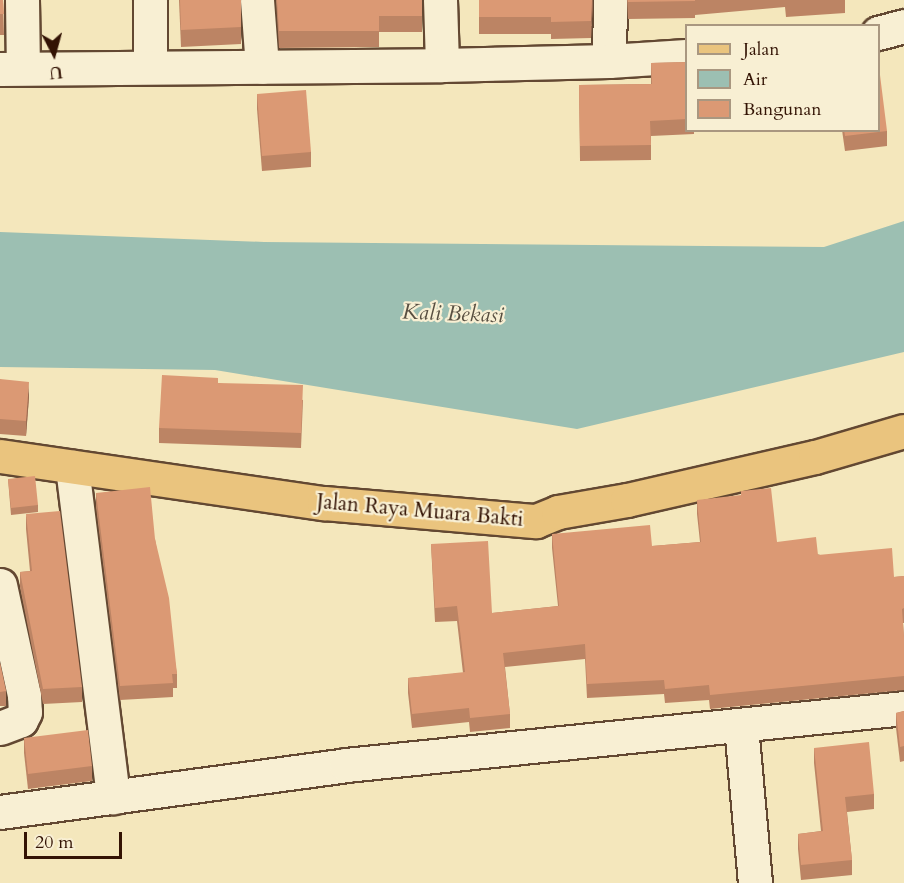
<!DOCTYPE html>
<style>
body{margin:0}
#map{position:relative;width:904px;height:883px;overflow:hidden;background:#f4e7bc;font-family:Cardo,serif}
div>[style]{position:absolute}
[style*='--x']{left:calc(var(--x)*1px);top:calc(var(--y)*1px);width:calc(var(--w)*1px);rotate:calc(var(--a)*1deg)}
.water>*{inset:0;background:#9cbfb2}
.roads{filter:drop-shadow(2px 0 #634832) drop-shadow(-2px 0 #634832) drop-shadow(0 2px #634832) drop-shadow(0 -2px #634832)}
.minor>*{height:33px;margin:-16.5px;padding:0 16.5px;transform-origin:16.5px;border-radius:16.5px;background:#f8efd3}
.major>*{height:33px;margin:-16.5px;padding:0 16.5px;transform-origin:16.5px;border-radius:16.5px;background:#eac47e}
.wall>*{inset:0;background:#bc8464}
.shaded-wall>*{inset:0;background:#996b51}
.building>*{inset:0;background:#db9974}
span{translate:-50% -50%;white-space:nowrap;text-align:center;line-height:1.15;-webkit-text-stroke:4.5px #f8efd3;paint-order:stroke}
.street-label{font-size:21px;color:#331304}
.water-label{font-size:22px;color:#584f41;font-style:italic}
.legend{position:absolute;left:685px;top:24px;width:195px;height:108px;box-sizing:border-box;background:#f8efd3;border:2px solid #a99780;margin:0;padding:8px 10px;list-style:none;font-size:18px;color:#331304}
.legend li{display:flex;align-items:center;gap:12px;height:30px}
.legend b{width:30px;border:2px solid #a99780}
.north{position:absolute;left:24px;top:24px;width:60px;height:60px;-webkit-text-stroke:4px #f8efd3;paint-order:stroke;rotate:174deg;font-size:16px;font-weight:700;line-height:24px;text-align:center;color:#331304}
.north::after{content:'';display:block;margin:auto;width:21px;height:27px;background:#331304;clip-path:polygon(50% 0,100% 100%,50% 72%,0 100%)}
.scale{position:absolute;left:24px;top:832px;width:98px;height:27px;box-sizing:border-box;border:3px solid #331304;border-top:0;padding-left:8px;font-size:18px;line-height:21px;white-space:nowrap;color:#331304;-webkit-text-stroke:4px #f8efd3;paint-order:stroke}
</style>
<div id="map">
<div class="water">
<div style="clip-path:polygon(904px 221px,904px 352px,577px 429px,215px 370px,0 367px,0 232px,264px 242px,824px 247px)"></div>
</div>
<div class="roads">
<div class="minor">
<div style="--x:22;--y:0;--w:68;--a:89.2"></div>
<div style="--x:150;--y:0;--w:67;--a:90"></div>
<div style="--x:257;--y:0;--w:67;--a:85.7"></div>
<div style="--x:440;--y:0;--w:65;--a:88.2"></div>
<div style="--x:878;--y:33;--w:27;--a:-15"></div>
<div style="--x:609;--y:61;--w:61;--a:-89.1"></div>
<div style="--x:0;--y:69;--w:442;--a:-0.5"></div>
<div style="--x:442;--y:65;--w:167;--a:-1.4"></div>
<div style="--x:609;--y:61;--w:77;--a:-3.7"></div>
<div style="--x:72;--y:467;--w:333;--a:82.9"></div>
<div style="--x:0;--y:585;--w:113;--a:77.7"></div>
<div style="--x:24;--y:695;--w:17;--a:87"></div>
<div style="--x:25;--y:712;--w:9;--a:117"></div>
<div style="--x:21;--y:720;--w:22;--a:159"></div>
<div style="--x:741;--y:726;--w:158;--a:84.9"></div>
<div style="--x:0;--y:812;--w:349;--a:-7.7"></div>
<div style="--x:346;--y:765;--w:561;--a:-5.83"></div>
</div>
<div class="major">
<div style="--x:0;--y:456;--w:327;--a:8.3"></div>
<div style="--x:324;--y:503;--w:213;--a:4.9"></div>
<div style="--x:536;--y:521;--w:24;--a:-22"></div>
<div style="--x:558;--y:512;--w:70;--a:-9.9"></div>
<div style="--x:627;--y:500;--w:193;--a:-12.9"></div>
<div style="--x:815;--y:457;--w:93;--a:-16.3"></div>
</div>
</div>
<div class="wall">
<div style="clip-path:polygon(0 0,3px 0,4px 35px,0 35px)"></div>
<div style="clip-path:polygon(179px 0,241px 0,241px 44px,181px 47px)"></div>
<div style="clip-path:polygon(276px 0,422px 0,422px 32px,379px 32px,379px 47px,279px 48px)"></div>
<div style="clip-path:polygon(479px 0,593px 0,591px 38px,551px 39px,551px 34px,479px 34px)"></div>
<div style="clip-path:polygon(627px 0,845px 0,845px 13px,786px 17px,785px 7px,695px 15px,695px 18px,628px 19px)"></div>
<div style="clip-path:polygon(687px 62px,687px 130px,694px 130px,694px 134px,651px 136px,651px 160px,580px 161px,579px 85px,651px 84px,651px 63px)"></div>
<div style="clip-path:polygon(257px 94px,311px 152px,311px 167px,262px 171px,257px 109px)"></div>
<div style="clip-path:polygon(842px 130px,887px 131px,887px 146px,845px 151px)"></div>
<div style="clip-path:polygon(0 379px,29px 397px,26px 436px,0 434px)"></div>
<div style="clip-path:polygon(218px 383px,303px 400px,301px 448px,159px 443px,159px 428px)"></div>
<div style="clip-path:polygon(8px 479px,38px 505px,38px 512px,11px 515px)"></div>
<div style="clip-path:polygon(96px 493px,155px 539px,177px 674px,177px 688px,173px 688px,173px 697px,120px 700px,96px 507px)"></div>
<div style="clip-path:polygon(697px 500px,777px 542px,894px 577px,904px 576px,904px 623px,903px 623px,904px 638px,904px 690px,710px 709px,709px 700px,665px 703px,664px 694px,587px 698px,585px 659px,505px 667px,510px 714px,510px 728px,470px 732px,469px 722px,412px 728px,408px 693px,408px 678px,463px 673px,457px 621px,435px 622px,431px 544px,492px 613px,558px 606px,552px 548px,552px 534px,652px 546px,700px 542px,697px 514px)"></div>
<div style="clip-path:polygon(26px 514px,82px 687px,82px 702px,43px 704px,20px 587px,20px 572px,30px 571px,26px 529px)"></div>
<div style="clip-path:polygon(0 663px,6px 691px,6px 706px,0 706px)"></div>
<div style="clip-path:polygon(904px 711px,904px 761px,900px 762px,896px 728px,896px 713px)"></div>
<div style="clip-path:polygon(24px 738px,92px 766px,92px 781px,28px 789px,24px 753px)"></div>
<div style="clip-path:polygon(814px 748px,874px 794px,874px 809px,847px 812px,852px 860px,852px 875px,801px 880px,798px 849px,798px 834px,821px 831px,814px 763px)"></div>
</div>
<div class="shaded-wall">
<div style="clip-path:polygon(592px 0,593px 0,591px 38px,591px 21px)"></div>
<div style="clip-path:polygon(29px 382px,29px 397px,26px 436px,26px 421px)"></div>
</div>
<div class="building">
<div style="clip-path:polygon(0 0,3px 0,4px 14px,0 14px)"></div>
<div style="clip-path:polygon(180px 0,241px 0,241px 27px,181px 30px)"></div>
<div style="clip-path:polygon(277px 0,422px 0,422px 16px,379px 16px,379px 31px,279px 31px)"></div>
<div style="clip-path:polygon(479px 0,592px 0,591px 21px,551px 22px,551px 17px,479px 17px)"></div>
<div style="clip-path:polygon(628px 0,695px 0,695px 1px,628px 2px)"></div>
<div style="clip-path:polygon(687px 62px,687px 119px,650px 121px,651px 145px,580px 146px,579px 85px,652px 84px,651px 63px)"></div>
<div style="clip-path:polygon(879px 67px,887px 131px,845px 136px,844px 130px,879px 130px)"></div>
<div style="clip-path:polygon(306px 90px,311px 152px,262px 156px,257px 94px)"></div>
<div style="clip-path:polygon(162px 375px,218px 378px,218px 383px,303px 385px,301px 433px,159px 428px)"></div>
<div style="clip-path:polygon(0 379px,29px 382px,26px 421px,0 419px)"></div>
<div style="clip-path:polygon(35px 476px,38px 505px,11px 508px,8px 479px)"></div>
<div style="clip-path:polygon(150px 487px,155px 539px,169px 598px,177px 674px,172px 674px,173px 683px,120px 686px,96px 493px)"></div>
<div style="clip-path:polygon(771px 488px,777px 542px,816px 537px,818px 555px,892px 548px,894px 577px,904px 576px,904px 608px,902px 609px,904px 638px,904px 676px,710px 695px,709px 685px,665px 689px,664px 680px,587px 684px,585px 644px,503px 653px,510px 714px,470px 718px,469px 708px,412px 714px,408px 678px,465px 672px,457px 606px,435px 608px,431px 544px,488px 541px,492px 613px,559px 606px,552px 534px,650px 525px,652px 546px,701px 542px,697px 500px,741px 495px,741px 491px)"></div>
<div style="clip-path:polygon(60px 511px,82px 687px,43px 689px,20px 572px,32px 571px,26px 514px)"></div>
<div style="clip-path:polygon(0 663px,6px 691px,0 692px)"></div>
<div style="clip-path:polygon(904px 711px,904px 746px,900px 747px,896px 713px)"></div>
<div style="clip-path:polygon(88px 730px,92px 766px,28px 774px,24px 738px)"></div>
<div style="clip-path:polygon(869px 742px,874px 794px,845px 797px,852px 860px,801px 865px,798px 834px,823px 831px,814px 748px)"></div>
</div>
<div class="street-label">
<span style="left:420px;top:511px;rotate:5deg">Jalan Raya Muara Bakti</span>
</div>
<div class="water-label">
<span style="left:453px;top:314px;rotate:2deg">Kali Bekasi</span>
</div>
<ul class="legend">
<li><b style="height:8px;background:#eac47e"></b>Jalan</li>
<li><b style="height:16px;background:#9cbfb2"></b>Air</li>
<li><b style="height:16px;background:#db9974"></b>Bangunan</li>
</ul>
<div class="north">U</div>
<div class="scale">20 m</div>
</div>
